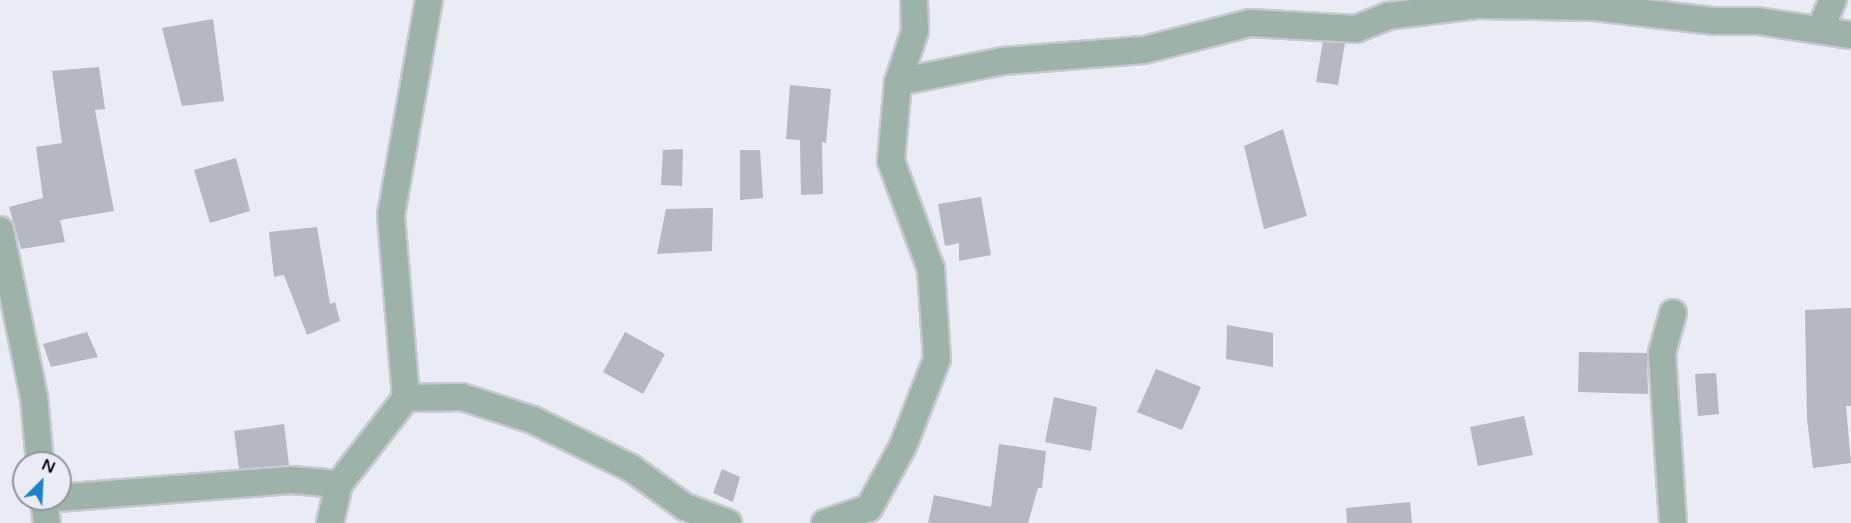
<!DOCTYPE html>
<style>
body{margin:0}
#map{position:relative;width:1851px;height:523px;overflow:hidden;background:#e9ecf3;font-family:"Varela Round",sans-serif}
div>[style]{position:absolute}
[style*='--x']{left:calc(var(--x)*1px);top:calc(var(--y)*1px);width:calc(var(--w)*1px);rotate:calc(var(--a)*1deg)}
.building>*{inset:0;background:#b6b8c0}
.roads{filter:drop-shadow(2px 0 #c6c9cf) drop-shadow(-2px 0 #c6c9cf) drop-shadow(0 2px #c6c9cf) drop-shadow(0 -2px #c6c9cf)}
.minor>*{height:26px;margin:-13px;padding:0 13px;transform-origin:13px;border-radius:13px;background:#9db3aa}
span{translate:-50% -50%;white-space:nowrap;text-align:center;line-height:1.15;-webkit-text-stroke:4.5px #e9ecf3;paint-order:stroke}
.north{position:absolute;left:12px;top:451px;width:60px;height:60px;box-sizing:border-box;background:#e9ecf3;border:2px solid #929499;border-radius:50%;rotate:24deg;font-size:16px;font-weight:700;line-height:24px;text-align:center;color:#101113}
.north::after{content:'';display:block;margin:auto;width:21px;height:27px;background:#1b83ce;clip-path:polygon(50% 0,100% 100%,50% 72%,0 100%)}
</style>
<div id="map">
<div class="building">
<div style="clip-path:polygon(213px 19px,224px 101px,182px 106px,162px 28px)"></div>
<div style="clip-path:polygon(1323px 42px,1345px 43px,1338px 85px,1316px 82px)"></div>
<div style="clip-path:polygon(99px 67px,105px 109px,95px 110px,114px 211px,60px 220px,65px 242px,21px 249px,9px 207px,43px 198px,36px 147px,62px 143px,52px 71px)"></div>
<div style="clip-path:polygon(790px 85px,831px 89px,826px 143px,822px 142px,823px 194px,801px 195px,800px 140px,786px 139px)"></div>
<div style="clip-path:polygon(1283px 129px,1307px 216px,1264px 229px,1244px 146px)"></div>
<div style="clip-path:polygon(683px 149px,682px 186px,661px 185px,663px 150px)"></div>
<div style="clip-path:polygon(740px 150px,760px 150px,763px 198px,740px 200px)"></div>
<div style="clip-path:polygon(236px 158px,250px 211px,210px 223px,194px 170px)"></div>
<div style="clip-path:polygon(981px 197px,991px 255px,959px 261px,959px 243px,945px 246px,938px 204px)"></div>
<div style="clip-path:polygon(713px 208px,712px 251px,657px 254px,666px 209px)"></div>
<div style="clip-path:polygon(317px 227px,330px 304px,335px 302px,340px 321px,307px 335px,284px 275px,274px 277px,269px 232px)"></div>
<div style="clip-path:polygon(1851px 308px,1851px 406px,1846px 406px,1851px 463px,1813px 468px,1807px 419px,1805px 310px)"></div>
<div style="clip-path:polygon(1227px 325px,1273px 333px,1273px 367px,1226px 359px)"></div>
<div style="clip-path:polygon(87px 332px,98px 357px,51px 367px,43px 344px)"></div>
<div style="clip-path:polygon(625px 332px,665px 354px,643px 394px,603px 372px)"></div>
<div style="clip-path:polygon(1579px 352px,1647px 353px,1648px 394px,1578px 392px)"></div>
<div style="clip-path:polygon(1156px 369px,1201px 387px,1182px 430px,1137px 412px)"></div>
<div style="clip-path:polygon(1716px 373px,1719px 414px,1698px 416px,1695px 374px)"></div>
<div style="clip-path:polygon(1054px 397px,1097px 407px,1091px 451px,1045px 442px)"></div>
<div style="clip-path:polygon(1524px 416px,1533px 455px,1478px 466px,1470px 427px)"></div>
<div style="clip-path:polygon(284px 424px,289px 465px,239px 469px,234px 431px)"></div>
<div style="clip-path:polygon(999px 444px,1046px 451px,1042px 488px,1038px 488px,1028px 523px,928px 523px,934px 495px,991px 507px)"></div>
<div style="clip-path:polygon(722px 469px,740px 477px,733px 502px,713px 493px)"></div>
<div style="clip-path:polygon(1410px 502px,1412px 523px,1347px 523px,1346px 508px)"></div>
</div>
<div class="roads">
<div class="minor">
<div style="--x:1820;--y:30;--w:33;--a:-67"></div>
<div style="--x:898;--y:82;--w:107;--a:-11.3"></div>
<div style="--x:1003;--y:61;--w:141;--a:-4.5"></div>
<div style="--x:1144;--y:50;--w:109;--a:-14.3"></div>
<div style="--x:1250;--y:23;--w:106;--a:3.2"></div>
<div style="--x:1356;--y:29;--w:35;--a:-22"></div>
<div style="--x:1388;--y:16;--w:92;--a:-6.9"></div>
<div style="--x:1479;--y:5;--w:115;--a:1"></div>
<div style="--x:1594;--y:7;--w:121;--a:6.7"></div>
<div style="--x:1714;--y:21;--w:44;--a:0"></div>
<div style="--x:1758;--y:21;--w:94;--a:8.6"></div>
<div style="--x:0;--y:230;--w:170;--a:78.5"></div>
<div style="--x:34;--y:397;--w:66;--a:84.8"></div>
<div style="--x:1673;--y:313;--w:41;--a:105.4"></div>
<div style="--x:1662;--y:353;--w:170;--a:86.3"></div>
<div style="--x:406;--y:398;--w:184;--a:-94.7"></div>
<div style="--x:391;--y:215;--w:218;--a:-80"></div>
<div style="--x:44;--y:499;--w:248;--a:-4.4"></div>
<div style="--x:291;--y:480;--w:48;--a:4.8"></div>
<div style="--x:44;--y:500;--w:23;--a:83"></div>
<div style="--x:330;--y:523;--w:40;--a:-77"></div>
<div style="--x:339;--y:484;--w:109;--a:-52.1"></div>
<div style="--x:406;--y:398;--w:56;--a:-1"></div>
<div style="--x:462;--y:397;--w:75;--a:17.9"></div>
<div style="--x:533;--y:420;--w:109;--a:26.1"></div>
<div style="--x:631;--y:468;--w:67;--a:35.8"></div>
<div style="--x:685;--y:507;--w:46;--a:20.4"></div>
<div style="--x:825;--y:523;--w:46;--a:-18.8"></div>
<div style="--x:869;--y:508;--w:71;--a:-61.3"></div>
<div style="--x:903;--y:446;--w:93;--a:-68.7"></div>
<div style="--x:937;--y:359;--w:90;--a:-93.8"></div>
<div style="--x:931;--y:269;--w:115;--a:-110.3"></div>
<div style="--x:891;--y:161;--w:79;--a:-84.9"></div>
<div style="--x:898;--y:82;--w:54;--a:-71.6"></div>
<div style="--x:915;--y:31;--w:31;--a:-92"></div>
</div>
</div>
<div class="north">N</div>
</div>
